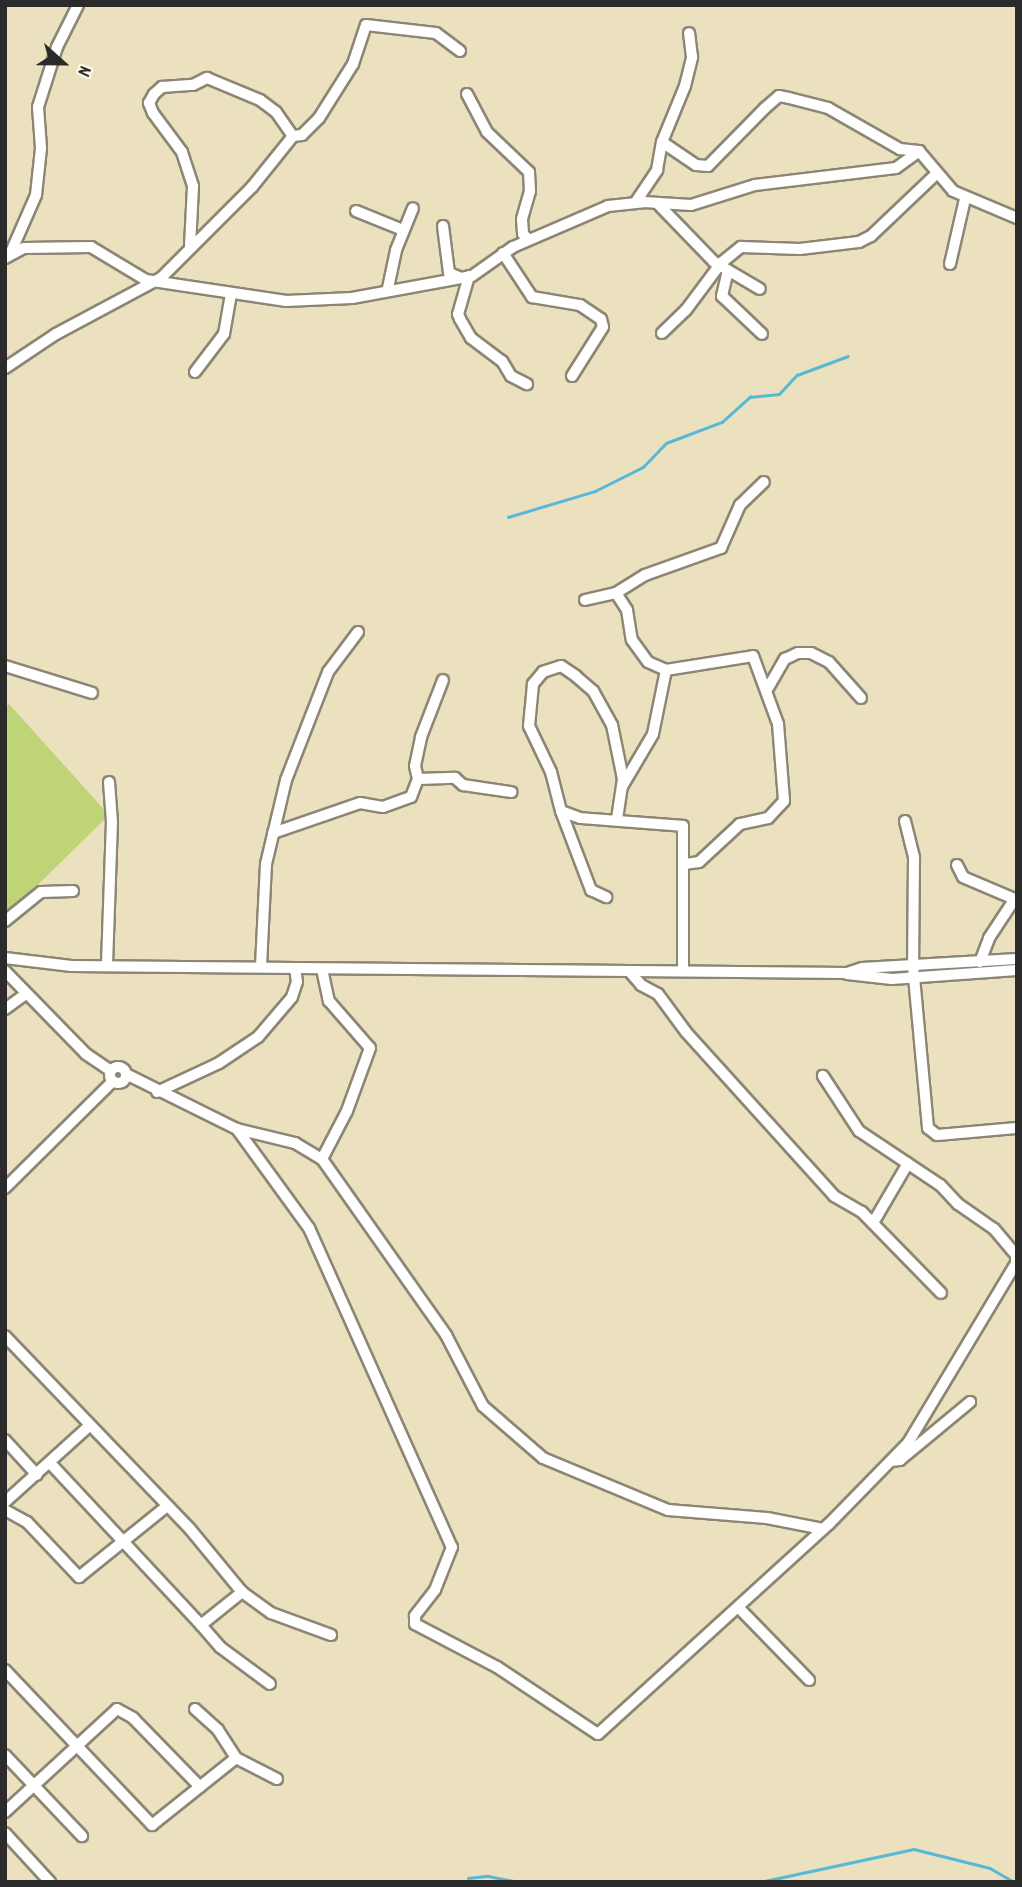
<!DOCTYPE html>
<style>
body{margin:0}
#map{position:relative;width:1022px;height:1887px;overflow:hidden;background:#ece1bf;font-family:Dekko,sans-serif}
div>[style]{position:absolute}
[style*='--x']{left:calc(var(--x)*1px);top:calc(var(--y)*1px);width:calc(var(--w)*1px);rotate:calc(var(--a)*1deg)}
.green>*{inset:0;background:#bfd377}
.stream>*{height:2.5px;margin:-1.25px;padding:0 1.25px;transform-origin:1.25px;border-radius:1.25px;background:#59b7d8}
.roads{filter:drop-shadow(2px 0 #8c8675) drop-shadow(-2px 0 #8c8675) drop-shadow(0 2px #8c8675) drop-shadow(0 -2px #8c8675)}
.minor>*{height:10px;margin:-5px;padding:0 5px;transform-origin:5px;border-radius:5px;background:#fff}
.minor>.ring{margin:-5px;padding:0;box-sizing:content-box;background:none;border:10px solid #fff;border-radius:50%}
span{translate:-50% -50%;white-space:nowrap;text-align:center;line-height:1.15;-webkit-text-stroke:6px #fcf5e5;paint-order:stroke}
.frame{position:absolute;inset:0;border:7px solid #2b2b2b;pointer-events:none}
.north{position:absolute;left:28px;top:28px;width:70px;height:70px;-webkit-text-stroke:5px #fcf5e5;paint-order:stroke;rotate:111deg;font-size:19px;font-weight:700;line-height:28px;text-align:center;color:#2b2b2b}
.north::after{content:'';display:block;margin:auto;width:24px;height:32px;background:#2b2b2b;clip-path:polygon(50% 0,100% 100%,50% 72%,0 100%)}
</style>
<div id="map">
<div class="green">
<div style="clip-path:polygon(9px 704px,109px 815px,5px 917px,5px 708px)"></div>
</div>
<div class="stream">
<div style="--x:508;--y:517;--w:91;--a:-16.6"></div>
<div style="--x:595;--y:491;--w:54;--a:-26.6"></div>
<div style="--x:643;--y:467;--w:33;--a:-46"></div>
<div style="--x:666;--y:443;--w:60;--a:-20.6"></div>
<div style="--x:722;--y:422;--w:38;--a:-42"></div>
<div style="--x:750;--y:397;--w:29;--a:-6"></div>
<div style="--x:779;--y:394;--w:26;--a:-47"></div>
<div style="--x:797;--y:375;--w:54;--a:-20.4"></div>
<div style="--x:468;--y:1878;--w:20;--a:-6"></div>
<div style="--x:488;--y:1876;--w:33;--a:11"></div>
<div style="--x:760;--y:1882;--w:157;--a:-12.1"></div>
<div style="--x:914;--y:1849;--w:78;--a:14"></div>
<div style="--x:990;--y:1868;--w:28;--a:30"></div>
</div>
<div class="roads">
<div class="minor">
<div style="--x:467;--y:94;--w:43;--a:62.2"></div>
<div style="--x:487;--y:132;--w:58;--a:43.6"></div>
<div style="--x:529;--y:172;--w:19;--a:87"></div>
<div style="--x:530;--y:191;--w:29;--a:106"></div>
<div style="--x:522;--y:219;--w:15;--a:86"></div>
<div style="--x:523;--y:234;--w:8;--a:45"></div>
<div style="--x:662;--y:142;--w:41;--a:34.1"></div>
<div style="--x:696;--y:165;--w:12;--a:5"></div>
<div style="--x:708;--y:166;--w:81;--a:-45.5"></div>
<div style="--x:765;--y:108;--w:18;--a:-41"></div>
<div style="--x:779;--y:96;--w:10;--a:11"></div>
<div style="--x:789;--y:98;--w:40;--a:14.4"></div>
<div style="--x:828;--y:108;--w:83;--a:29.7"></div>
<div style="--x:900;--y:149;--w:19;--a:6"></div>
<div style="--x:919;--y:151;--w:52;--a:49.6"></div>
<div style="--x:953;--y:191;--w:69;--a:22.9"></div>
<div style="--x:635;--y:203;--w:40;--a:-56"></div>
<div style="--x:657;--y:170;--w:28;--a:-80"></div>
<div style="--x:662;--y:142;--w:61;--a:-67.7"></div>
<div style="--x:685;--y:86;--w:30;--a:-76"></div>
<div style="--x:692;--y:57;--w:24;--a:-97"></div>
<div style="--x:659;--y:205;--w:79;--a:46"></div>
<div style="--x:714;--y:262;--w:53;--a:30.4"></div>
<div style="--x:356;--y:211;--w:51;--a:22"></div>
<div style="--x:443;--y:226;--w:47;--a:82.7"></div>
<div style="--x:449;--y:273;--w:11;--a:22"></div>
<div style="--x:190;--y:246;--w:60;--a:-87.1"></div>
<div style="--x:193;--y:186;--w:36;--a:-108"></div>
<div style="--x:182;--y:152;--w:49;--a:-126.6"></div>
<div style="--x:153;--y:113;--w:11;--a:-112"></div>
<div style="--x:149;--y:103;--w:10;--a:-61"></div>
<div style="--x:154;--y:94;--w:11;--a:-41"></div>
<div style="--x:162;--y:87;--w:31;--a:-4"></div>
<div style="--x:193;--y:85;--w:16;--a:-27"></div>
<div style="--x:207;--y:78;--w:57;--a:22.5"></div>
<div style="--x:260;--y:100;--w:20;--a:37"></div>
<div style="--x:276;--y:112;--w:29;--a:55"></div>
<div style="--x:11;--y:252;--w:62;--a:-66.3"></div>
<div style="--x:36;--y:195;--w:47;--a:-83.9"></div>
<div style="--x:41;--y:148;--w:41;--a:-94.2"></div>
<div style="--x:38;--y:107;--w:63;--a:-72.4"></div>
<div style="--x:57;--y:47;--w:47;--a:-63.4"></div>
<div style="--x:503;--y:253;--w:53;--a:56.6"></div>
<div style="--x:532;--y:297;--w:49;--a:9.5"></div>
<div style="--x:580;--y:305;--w:25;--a:34"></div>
<div style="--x:601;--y:319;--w:8;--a:76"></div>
<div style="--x:603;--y:327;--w:58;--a:122.3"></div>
<div style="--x:5;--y:258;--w:21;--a:-28"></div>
<div style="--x:24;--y:248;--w:67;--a:-0.9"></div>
<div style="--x:91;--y:247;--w:64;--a:31"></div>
<div style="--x:146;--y:280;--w:142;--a:8.5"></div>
<div style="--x:286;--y:301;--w:66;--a:-2.6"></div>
<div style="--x:352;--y:298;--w:122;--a:-10.4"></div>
<div style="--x:472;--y:276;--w:50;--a:-35.3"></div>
<div style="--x:513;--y:247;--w:103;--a:-23.3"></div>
<div style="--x:608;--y:206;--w:36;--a:-6"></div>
<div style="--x:644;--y:202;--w:47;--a:3.7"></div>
<div style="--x:691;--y:205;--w:67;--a:-17.4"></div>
<div style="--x:755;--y:185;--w:142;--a:-6.9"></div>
<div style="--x:896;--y:168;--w:29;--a:-36"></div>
<div style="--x:950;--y:264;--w:67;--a:-77"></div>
<div style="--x:728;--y:270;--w:27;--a:103"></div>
<div style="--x:722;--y:296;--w:55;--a:43.5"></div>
<div style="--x:469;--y:276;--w:40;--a:106"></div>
<div style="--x:458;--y:314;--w:5;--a:68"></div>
<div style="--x:460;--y:319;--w:22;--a:60"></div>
<div style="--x:471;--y:338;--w:39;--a:37"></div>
<div style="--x:502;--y:361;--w:17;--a:59"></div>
<div style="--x:511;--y:376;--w:18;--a:27"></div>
<div style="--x:388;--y:288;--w:39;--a:-78"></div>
<div style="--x:396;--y:250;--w:45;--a:-68"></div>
<div style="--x:662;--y:333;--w:33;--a:-44"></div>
<div style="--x:686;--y:310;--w:59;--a:-53.3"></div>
<div style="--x:721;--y:263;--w:26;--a:-39"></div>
<div style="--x:741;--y:247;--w:59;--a:1.9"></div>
<div style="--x:800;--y:249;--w:59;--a:-6.8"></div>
<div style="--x:859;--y:242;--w:13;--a:-27"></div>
<div style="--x:871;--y:236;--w:88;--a:-43.6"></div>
<div style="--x:5;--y:368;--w:61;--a:-33.7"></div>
<div style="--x:56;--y:334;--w:119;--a:-28.1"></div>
<div style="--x:161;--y:278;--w:129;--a:-45"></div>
<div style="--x:252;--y:187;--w:65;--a:-51.2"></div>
<div style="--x:293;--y:136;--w:9;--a:-6"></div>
<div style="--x:302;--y:135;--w:24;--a:-45"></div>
<div style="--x:319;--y:118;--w:64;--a:-57.8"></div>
<div style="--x:353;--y:64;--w:41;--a:-71.6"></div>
<div style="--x:366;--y:25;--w:70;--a:6.5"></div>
<div style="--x:436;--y:33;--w:30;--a:37"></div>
<div style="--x:195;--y:372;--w:48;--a:-52.7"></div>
<div style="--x:224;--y:334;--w:41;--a:-80.1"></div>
<div style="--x:616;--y:593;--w:20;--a:57"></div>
<div style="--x:627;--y:610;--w:30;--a:81"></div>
<div style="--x:632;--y:640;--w:27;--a:54"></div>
<div style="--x:648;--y:662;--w:20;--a:24"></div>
<div style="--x:585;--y:600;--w:32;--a:-13"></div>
<div style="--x:616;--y:593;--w:34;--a:-32"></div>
<div style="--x:645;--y:575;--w:81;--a:-19.6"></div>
<div style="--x:721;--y:548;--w:47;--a:-66.2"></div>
<div style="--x:740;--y:505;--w:33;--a:-44"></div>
<div style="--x:5;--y:666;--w:91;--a:17.2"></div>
<div style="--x:768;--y:688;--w:34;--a:-60"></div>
<div style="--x:785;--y:659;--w:14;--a:-25"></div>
<div style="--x:798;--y:653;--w:13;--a:0"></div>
<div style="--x:811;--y:653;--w:20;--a:27"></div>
<div style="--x:829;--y:662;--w:48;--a:48.4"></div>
<div style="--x:418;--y:779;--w:37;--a:-2"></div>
<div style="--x:455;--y:778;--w:11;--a:41"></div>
<div style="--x:463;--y:785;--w:49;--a:8.3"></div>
<div style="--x:623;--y:785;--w:59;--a:-59.5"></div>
<div style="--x:653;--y:734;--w:65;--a:-78.5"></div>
<div style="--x:666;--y:670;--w:88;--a:-9.1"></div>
<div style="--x:753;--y:656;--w:72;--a:69.8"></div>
<div style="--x:778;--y:724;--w:77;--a:85.5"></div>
<div style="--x:784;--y:801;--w:23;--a:133"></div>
<div style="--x:768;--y:818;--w:29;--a:168"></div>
<div style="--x:740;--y:824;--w:56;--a:137.2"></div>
<div style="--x:699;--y:862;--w:15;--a:172"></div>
<div style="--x:561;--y:811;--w:85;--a:69.2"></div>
<div style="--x:591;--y:890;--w:17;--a:25"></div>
<div style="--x:617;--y:819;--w:40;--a:-81.5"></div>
<div style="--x:623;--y:779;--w:55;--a:-101.5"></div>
<div style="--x:612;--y:725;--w:39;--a:-119"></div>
<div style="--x:593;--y:691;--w:23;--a:-139"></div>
<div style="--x:576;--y:676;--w:18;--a:-146"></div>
<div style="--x:561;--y:666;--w:19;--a:162"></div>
<div style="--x:543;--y:672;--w:16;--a:130"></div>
<div style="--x:533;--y:684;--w:42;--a:95.4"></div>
<div style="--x:529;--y:726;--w:51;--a:64.4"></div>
<div style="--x:551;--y:772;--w:40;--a:75.6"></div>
<div style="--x:561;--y:811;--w:20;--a:20"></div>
<div style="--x:580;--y:818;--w:103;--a:4.4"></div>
<div style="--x:683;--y:826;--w:145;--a:90"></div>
<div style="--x:905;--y:821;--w:38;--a:76"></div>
<div style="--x:914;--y:858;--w:108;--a:90.5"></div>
<div style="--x:913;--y:966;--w:163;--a:84.7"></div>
<div style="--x:928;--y:1128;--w:11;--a:38"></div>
<div style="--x:937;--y:1135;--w:80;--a:-5"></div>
<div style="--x:273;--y:833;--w:92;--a:-19"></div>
<div style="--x:360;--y:803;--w:23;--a:10"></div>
<div style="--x:383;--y:807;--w:30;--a:-20"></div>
<div style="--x:411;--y:797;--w:19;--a:-69"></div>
<div style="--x:418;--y:779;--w:13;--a:-103"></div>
<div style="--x:415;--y:766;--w:30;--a:-78"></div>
<div style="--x:421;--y:737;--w:61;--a:-68.9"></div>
<div style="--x:957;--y:865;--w:13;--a:63"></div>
<div style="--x:963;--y:877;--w:59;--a:23.1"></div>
<div style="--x:5;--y:921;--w:46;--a:-38.9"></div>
<div style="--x:41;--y:892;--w:32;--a:-2"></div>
<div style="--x:5;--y:958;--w:67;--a:6.8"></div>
<div style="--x:72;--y:966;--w:775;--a:0.52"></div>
<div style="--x:847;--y:973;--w:16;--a:-18"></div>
<div style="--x:862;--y:968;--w:155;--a:-3.3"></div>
<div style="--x:980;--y:962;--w:26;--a:-69"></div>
<div style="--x:989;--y:938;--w:45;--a:-56.7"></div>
<div style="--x:107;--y:964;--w:142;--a:-88"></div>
<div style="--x:112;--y:822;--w:40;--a:-94.3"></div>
<div style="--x:261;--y:966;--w:102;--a:-87.2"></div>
<div style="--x:266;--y:864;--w:86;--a:-76.6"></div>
<div style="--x:286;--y:780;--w:116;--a:-68.7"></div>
<div style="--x:328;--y:672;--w:50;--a:-53.1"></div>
<div style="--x:322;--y:969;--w:33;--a:78"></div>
<div style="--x:329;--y:1001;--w:62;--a:48.9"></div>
<div style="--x:370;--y:1048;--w:67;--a:110.1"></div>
<div style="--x:347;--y:1111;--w:54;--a:117.5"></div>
<div style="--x:5;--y:971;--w:116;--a:45.7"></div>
<div style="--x:86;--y:1054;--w:30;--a:34"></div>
<div style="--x:629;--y:971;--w:18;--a:49"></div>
<div style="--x:641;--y:985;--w:19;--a:28"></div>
<div style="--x:658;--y:994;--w:47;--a:53.6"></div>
<div style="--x:686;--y:1032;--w:221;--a:47.9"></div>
<div style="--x:834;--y:1196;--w:32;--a:30"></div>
<div style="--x:862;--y:1212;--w:113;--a:45.7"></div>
<div style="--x:847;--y:974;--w:45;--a:6.3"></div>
<div style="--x:892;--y:979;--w:125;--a:-4.1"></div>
<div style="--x:5;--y:1009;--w:26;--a:-36"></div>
<div class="ring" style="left:110px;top:1067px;width:6px;height:6px"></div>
<div style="--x:126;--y:1074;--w:124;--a:26.4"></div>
<div style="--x:237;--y:1129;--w:60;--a:13.6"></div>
<div style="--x:295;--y:1143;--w:31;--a:31"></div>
<div style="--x:322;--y:1159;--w:215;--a:54.8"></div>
<div style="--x:446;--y:1335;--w:80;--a:62.5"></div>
<div style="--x:483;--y:1406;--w:79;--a:40.9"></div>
<div style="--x:543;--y:1458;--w:135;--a:22.6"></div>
<div style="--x:668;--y:1510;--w:99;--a:4.6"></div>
<div style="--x:767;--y:1518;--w:57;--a:11.1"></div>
<div style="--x:157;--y:1092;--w:68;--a:-25.1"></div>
<div style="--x:219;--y:1063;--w:47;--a:-33.7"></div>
<div style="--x:258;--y:1037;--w:52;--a:-49.6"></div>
<div style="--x:292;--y:997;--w:16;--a:-72"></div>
<div style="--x:297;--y:982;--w:14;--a:-98"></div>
<div style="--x:237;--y:1129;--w:122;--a:54"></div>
<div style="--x:309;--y:1228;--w:350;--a:65.9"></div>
<div style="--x:452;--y:1547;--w:46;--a:111.6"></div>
<div style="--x:435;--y:1590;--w:33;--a:128"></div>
<div style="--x:415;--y:1616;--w:8;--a:90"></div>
<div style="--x:415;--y:1624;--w:93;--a:27.7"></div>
<div style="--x:497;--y:1667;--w:121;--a:33.6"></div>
<div style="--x:598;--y:1734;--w:312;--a:-42.3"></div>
<div style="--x:829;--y:1524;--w:113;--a:-45.7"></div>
<div style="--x:908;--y:1443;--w:210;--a:-59"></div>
<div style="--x:1016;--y:1263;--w:8;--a:-90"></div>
<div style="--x:1016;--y:1255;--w:34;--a:-130"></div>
<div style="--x:994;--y:1229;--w:44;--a:-145.2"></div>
<div style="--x:958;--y:1204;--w:26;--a:-133"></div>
<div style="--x:940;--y:1185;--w:97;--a:-146.3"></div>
<div style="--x:859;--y:1131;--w:66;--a:-123.2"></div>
<div style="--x:5;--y:1188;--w:152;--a:-44.7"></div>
<div style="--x:873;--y:1223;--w:69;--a:-59.7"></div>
<div style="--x:5;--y:1336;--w:267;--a:46.2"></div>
<div style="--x:190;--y:1529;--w:82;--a:50.5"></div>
<div style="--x:242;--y:1592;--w:36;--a:36"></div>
<div style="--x:271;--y:1613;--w:64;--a:20.1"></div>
<div style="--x:5;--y:1440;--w:47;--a:47.6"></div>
<div style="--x:891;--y:1461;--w:9;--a:-6"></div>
<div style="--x:900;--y:1460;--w:91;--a:-39.6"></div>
<div style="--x:50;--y:1463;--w:221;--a:47"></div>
<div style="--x:201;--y:1625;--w:53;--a:-38.8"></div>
<div style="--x:5;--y:1502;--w:113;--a:-42.1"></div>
<div style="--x:5;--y:1510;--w:25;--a:29"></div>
<div style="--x:27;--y:1522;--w:76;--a:46.6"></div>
<div style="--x:79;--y:1577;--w:113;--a:-38.9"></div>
<div style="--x:738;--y:1607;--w:102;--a:45.8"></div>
<div style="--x:201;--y:1625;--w:29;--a:49"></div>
<div style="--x:220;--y:1647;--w:62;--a:36.5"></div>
<div style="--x:5;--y:1670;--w:214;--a:46.5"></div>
<div style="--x:152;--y:1825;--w:107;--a:-38.6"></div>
<div style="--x:236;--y:1758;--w:46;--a:27.1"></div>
<div style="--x:195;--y:1709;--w:31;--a:42"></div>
<div style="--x:218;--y:1730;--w:33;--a:57"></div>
<div style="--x:5;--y:1755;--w:112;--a:46.5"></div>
<div style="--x:5;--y:1812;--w:152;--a:-42.6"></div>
<div style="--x:117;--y:1709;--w:18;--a:29"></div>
<div style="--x:133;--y:1718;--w:96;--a:45.8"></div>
<div style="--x:5;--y:1833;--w:67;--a:47.4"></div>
</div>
</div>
<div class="frame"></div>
<div class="north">N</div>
</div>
